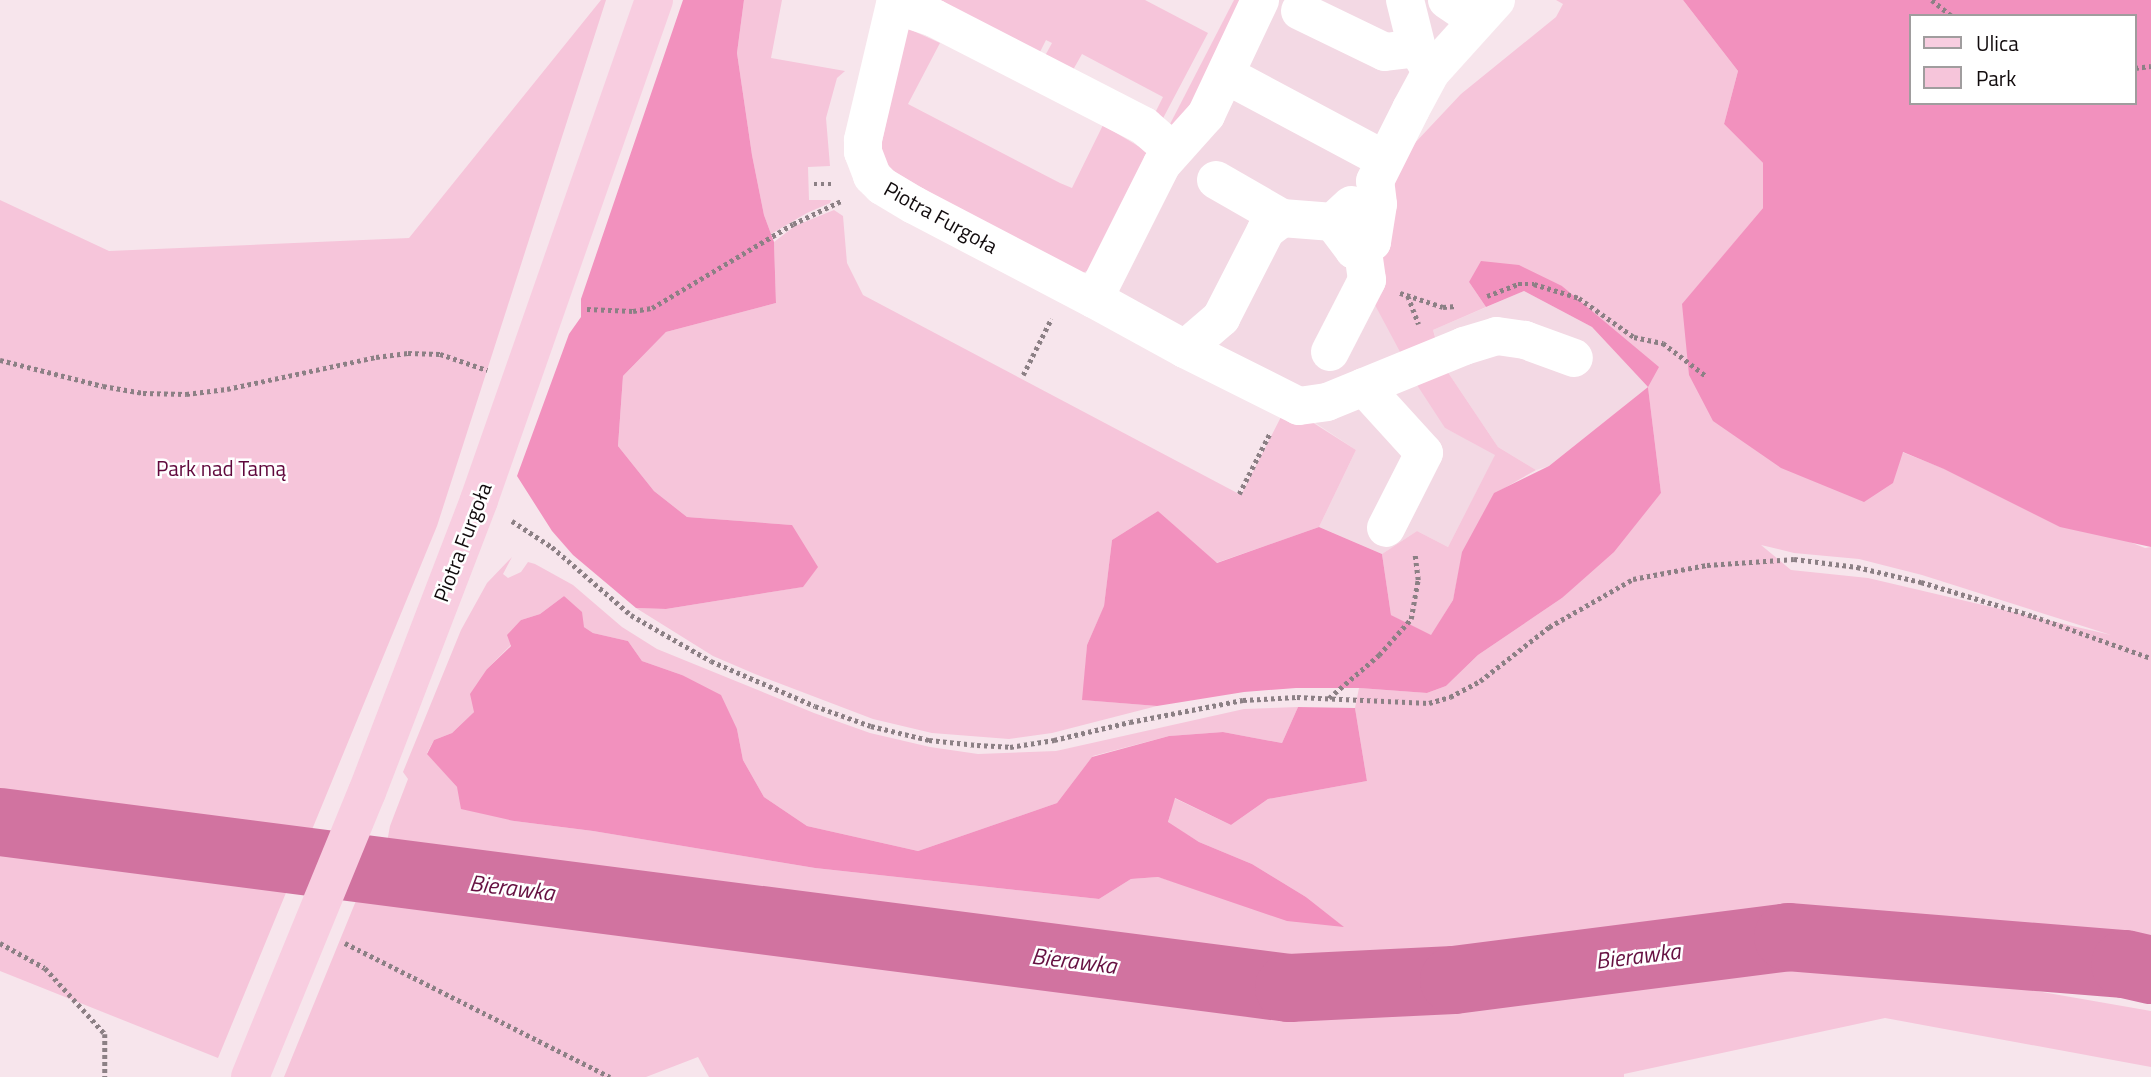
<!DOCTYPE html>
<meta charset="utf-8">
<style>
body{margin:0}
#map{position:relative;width:2151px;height:1077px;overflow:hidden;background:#f7e5ec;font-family:"Titillium Web",sans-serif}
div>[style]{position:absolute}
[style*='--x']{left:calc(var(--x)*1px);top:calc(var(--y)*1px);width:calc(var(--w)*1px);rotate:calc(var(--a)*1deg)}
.built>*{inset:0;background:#f3d9e4}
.green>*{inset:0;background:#f6c5da}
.forest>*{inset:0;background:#f291be}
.river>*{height:68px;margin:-34px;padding:0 34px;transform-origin:34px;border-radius:34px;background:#d173a0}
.path>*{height:4.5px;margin-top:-2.25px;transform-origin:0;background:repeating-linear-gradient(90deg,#8c8085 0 3.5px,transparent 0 7px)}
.minor>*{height:38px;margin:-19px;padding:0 19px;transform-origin:19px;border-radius:19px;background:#fff}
.major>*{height:38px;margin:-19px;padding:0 19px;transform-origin:19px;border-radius:19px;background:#f8cde0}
span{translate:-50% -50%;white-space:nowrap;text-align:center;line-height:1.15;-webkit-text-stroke:5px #fff;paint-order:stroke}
.street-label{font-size:21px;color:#110b0d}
.park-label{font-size:21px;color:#60083c}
.water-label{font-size:23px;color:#661142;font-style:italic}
.legend{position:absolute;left:1909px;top:14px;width:228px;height:91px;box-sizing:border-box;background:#fff;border:2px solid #a09d9e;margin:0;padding:9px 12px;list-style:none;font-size:21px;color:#110b0d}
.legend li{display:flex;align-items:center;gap:14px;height:35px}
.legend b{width:35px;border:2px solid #a09d9e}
</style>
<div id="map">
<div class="built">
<div style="clip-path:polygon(1272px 0,1514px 0,1435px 85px,1397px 162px,1445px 428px,1496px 454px,1448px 547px,1417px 531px,1382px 554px,1319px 527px,1356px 450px,1120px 293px,1118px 286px)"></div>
<div style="clip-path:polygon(1524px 291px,1592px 327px,1648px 387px,1549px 466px,1536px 470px,1498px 447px,1445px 368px,1433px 330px)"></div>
</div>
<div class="green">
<div style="clip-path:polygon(601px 0,606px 0,437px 526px,218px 1058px,0 971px,0 200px,109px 251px,409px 238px)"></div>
<div style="clip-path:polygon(744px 0,782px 0,771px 58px,845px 71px,837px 78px,826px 118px,830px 166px,808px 167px,809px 200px,831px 200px,830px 203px,807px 213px,771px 234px,764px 215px,752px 155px,737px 53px)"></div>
<div style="clip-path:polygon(923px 0,1145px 0,1208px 33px,1160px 124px,1152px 119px,1163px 97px,1082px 54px,1069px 77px,1041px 63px,1052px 43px,1046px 40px,1036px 60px)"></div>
<div style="clip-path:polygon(1234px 0,1249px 0,1194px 114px,1169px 126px)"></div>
<div style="clip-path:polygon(evenodd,1556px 0,1683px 0,1738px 71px,1724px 124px,1763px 163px,1763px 208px,1682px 305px,1902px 452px,2145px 548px,2151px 547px,2151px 958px,2056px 937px,1952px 921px,1803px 923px,1570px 945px,1370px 976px,1306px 976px,1185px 964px,1171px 959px,1115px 953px,1109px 948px,1095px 951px,1087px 947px,1054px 945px,1046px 940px,1004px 933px,950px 930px,948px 927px,932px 923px,808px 910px,808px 907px,768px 900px,385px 853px,390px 826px,408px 779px,403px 772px,461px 630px,487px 583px,512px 557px,503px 574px,508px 578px,521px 572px,528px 562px,535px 564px,573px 585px,622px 627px,657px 649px,814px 713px,870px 733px,930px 747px,978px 754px,1056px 751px,1244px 709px,1298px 707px,1282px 743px,1223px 732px,1169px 736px,1093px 756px,1057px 803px,918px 851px,807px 826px,764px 797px,743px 760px,737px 729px,682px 675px,642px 661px,628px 641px,593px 633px,584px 627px,564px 596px,540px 614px,521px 620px,511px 645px,487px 669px,474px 712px,452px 733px,434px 740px,427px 753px,457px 787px,514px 821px,593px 831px,815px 868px,1099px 899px,1131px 879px,1158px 877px,1217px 895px,1342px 926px,1306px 897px,1252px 864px,1199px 842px,1168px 823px,1174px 798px,1231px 825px,1268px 799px,1367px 781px,1355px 708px,1359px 688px,1427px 693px,1446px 686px,1478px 655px,1562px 598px,1661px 493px,1648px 387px,1600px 320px,1562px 286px,1469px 282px,1486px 307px,1433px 330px,1437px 344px,1406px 363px,1375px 305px,1397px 162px,1461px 94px,1556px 17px,1563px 4px,1556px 0,1761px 545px,1794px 553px,1859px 559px,1922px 575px,2111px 635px,1868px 578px,1791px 570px,1761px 545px)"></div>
<div style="clip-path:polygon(909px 29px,940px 43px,908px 104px,1060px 183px,1072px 188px,1103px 125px,1148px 152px,1092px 268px,1083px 273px,1069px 274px,878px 162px,905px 30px)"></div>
<div style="clip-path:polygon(834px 210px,843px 216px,847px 263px,863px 295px,1241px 495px,1283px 413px,1304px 417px,1356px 450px,1319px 527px,1216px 563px,1158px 511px,1112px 540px,1104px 607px,1087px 645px,1083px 700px,1157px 706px,1052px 733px,1009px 739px,932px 733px,873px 719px,755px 674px,713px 656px,636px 608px,666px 609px,802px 587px,792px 525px,687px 517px,654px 491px,618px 446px,623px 376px,666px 332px,776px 303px,774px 242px,795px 226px)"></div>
<div style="clip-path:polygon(1445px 368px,1498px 447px,1536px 470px,1494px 494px,1463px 552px,1453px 600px,1431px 636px,1391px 615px,1382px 554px,1417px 531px,1448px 547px,1495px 455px,1445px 428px,1417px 385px)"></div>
<div style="clip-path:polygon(362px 886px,1087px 982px,1254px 1001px,1355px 998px,1794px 949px,2151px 1011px,2151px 1067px,1885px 1018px,1624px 1074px,1624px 1077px,709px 1077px,698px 1057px,646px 1077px,284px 1077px)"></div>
</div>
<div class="forest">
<div style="clip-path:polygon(683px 0,744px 0,737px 53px,752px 155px,764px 215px,774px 242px,776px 303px,666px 332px,623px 376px,618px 446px,654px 491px,687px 517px,792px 525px,818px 567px,803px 587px,666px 609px,636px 608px,573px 555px,552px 531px,517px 476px,569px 334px,581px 317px,581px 299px)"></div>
<div style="clip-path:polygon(evenodd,1683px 0,2151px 0,2151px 547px,2060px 527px,1944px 469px,1903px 452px,1893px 483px,1864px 502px,1781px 468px,1713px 421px,1689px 375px,1682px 304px,1763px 208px,1763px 163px,1724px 124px,1738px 71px,1683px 0,1911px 16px,2135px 16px,2135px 103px,1911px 103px,1911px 16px)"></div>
<div style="clip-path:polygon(1481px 261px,1519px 265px,1562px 286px,1659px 367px,1648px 387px,1661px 493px,1614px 552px,1562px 598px,1478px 655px,1446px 686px,1427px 693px,1359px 688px,1296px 688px,1244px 692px,1157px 706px,1082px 700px,1087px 645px,1104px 606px,1112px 540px,1158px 511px,1217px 563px,1319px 527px,1382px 554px,1391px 615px,1431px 635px,1453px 600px,1462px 552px,1494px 493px,1549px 466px,1648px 387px,1592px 327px,1524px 291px,1486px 307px,1469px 282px)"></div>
<div style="clip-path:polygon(564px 596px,582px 612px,584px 627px,593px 633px,628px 641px,642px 661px,682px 675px,721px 695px,737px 729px,743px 760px,764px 797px,807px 826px,918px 851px,1057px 803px,1092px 757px,1169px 736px,1223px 732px,1282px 743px,1298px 707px,1355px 708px,1367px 781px,1268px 799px,1231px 825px,1175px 798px,1168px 822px,1199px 842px,1252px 864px,1306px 897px,1344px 927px,1287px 921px,1158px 877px,1131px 879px,1099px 899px,815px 868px,593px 831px,514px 821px,461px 809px,457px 787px,427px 754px,434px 740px,452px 733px,474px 712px,470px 694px,487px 669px,511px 646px,507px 635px,521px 620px,540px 614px)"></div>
</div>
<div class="river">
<div style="--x:0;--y:822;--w:1300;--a:7.34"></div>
<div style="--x:1289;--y:988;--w:165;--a:-2.8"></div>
<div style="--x:1454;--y:980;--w:337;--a:-7.3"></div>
<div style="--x:1788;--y:937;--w:338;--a:4.6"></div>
<div style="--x:2125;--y:964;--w:27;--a:13"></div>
</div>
<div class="path">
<div style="--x:1932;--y:0;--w:26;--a:39"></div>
<div style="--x:2135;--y:68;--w:16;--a:-7"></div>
<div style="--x:814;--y:184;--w:20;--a:0"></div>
<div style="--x:1400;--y:293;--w:45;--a:18"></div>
<div style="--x:1443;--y:307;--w:13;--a:-4"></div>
<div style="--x:1408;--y:296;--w:30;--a:69"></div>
<div style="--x:1487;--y:296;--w:33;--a:-21"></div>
<div style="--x:1518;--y:284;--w:16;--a:0"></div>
<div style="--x:1534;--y:284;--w:47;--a:17.3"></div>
<div style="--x:1579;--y:298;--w:67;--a:35.3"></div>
<div style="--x:1634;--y:337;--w:30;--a:12"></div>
<div style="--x:1663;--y:343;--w:54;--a:37.5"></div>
<div style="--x:587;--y:309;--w:46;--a:2.5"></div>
<div style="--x:633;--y:311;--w:19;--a:-9"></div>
<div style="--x:652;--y:308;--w:164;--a:-30.8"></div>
<div style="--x:793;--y:224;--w:55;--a:-25.6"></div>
<div style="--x:0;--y:360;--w:106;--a:14.2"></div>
<div style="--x:103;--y:386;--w:41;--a:9.9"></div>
<div style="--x:143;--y:393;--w:43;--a:1.3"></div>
<div style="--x:186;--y:394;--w:41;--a:-7"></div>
<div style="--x:227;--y:389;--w:152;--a:-12.1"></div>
<div style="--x:376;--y:357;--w:32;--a:-7"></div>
<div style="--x:408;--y:353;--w:32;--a:2"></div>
<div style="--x:440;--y:354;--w:50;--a:18.8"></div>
<div style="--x:1023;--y:375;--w:63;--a:-63.4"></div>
<div style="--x:1239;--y:494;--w:68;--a:-63.1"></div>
<div style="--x:512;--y:521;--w:48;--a:33"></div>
<div style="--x:552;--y:547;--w:104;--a:40.7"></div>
<div style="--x:631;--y:615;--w:92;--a:29.9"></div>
<div style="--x:711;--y:661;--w:113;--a:23.4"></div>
<div style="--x:815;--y:706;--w:59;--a:19.7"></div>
<div style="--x:871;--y:726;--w:60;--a:13.6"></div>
<div style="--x:929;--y:740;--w:48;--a:5.9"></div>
<div style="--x:977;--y:745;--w:33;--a:3"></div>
<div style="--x:1010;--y:747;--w:45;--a:-9"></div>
<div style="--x:1054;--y:740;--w:78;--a:-13.3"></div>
<div style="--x:1130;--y:722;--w:115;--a:-11"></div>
<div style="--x:1243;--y:700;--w:54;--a:-3.2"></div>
<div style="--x:1297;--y:697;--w:132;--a:2.6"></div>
<div style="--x:1429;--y:703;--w:22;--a:-16"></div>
<div style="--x:1450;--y:697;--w:34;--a:-28"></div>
<div style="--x:1480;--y:681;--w:88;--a:-38"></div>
<div style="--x:1549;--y:627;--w:97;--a:-29.7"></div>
<div style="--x:1633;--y:579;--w:75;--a:-10.7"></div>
<div style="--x:1707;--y:565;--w:87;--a:-3.9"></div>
<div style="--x:1794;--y:559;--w:64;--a:7.2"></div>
<div style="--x:1857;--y:567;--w:66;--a:13.2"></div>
<div style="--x:1921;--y:582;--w:117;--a:16.9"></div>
<div style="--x:2033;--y:616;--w:125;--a:19.6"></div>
<div style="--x:1329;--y:698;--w:66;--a:-40.7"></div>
<div style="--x:1379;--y:655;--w:48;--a:-48.4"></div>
<div style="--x:1411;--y:619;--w:40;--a:-80"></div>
<div style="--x:1418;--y:580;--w:26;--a:-97"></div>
<div style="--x:0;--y:943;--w:51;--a:29.1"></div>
<div style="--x:45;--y:968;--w:89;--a:47.7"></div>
<div style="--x:105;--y:1034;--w:43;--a:90"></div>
<div style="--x:345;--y:943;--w:297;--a:26.8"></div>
</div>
<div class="minor">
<div style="--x:896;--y:0;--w:144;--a:103.3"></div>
<div style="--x:863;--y:140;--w:12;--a:90"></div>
<div style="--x:863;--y:152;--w:26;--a:69"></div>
<div style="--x:872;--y:176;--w:14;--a:45"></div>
<div style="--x:882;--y:186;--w:37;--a:31"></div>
<div style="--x:914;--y:205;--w:203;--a:27.6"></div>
<div style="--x:1094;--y:299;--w:151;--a:-63.3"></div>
<div style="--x:1162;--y:164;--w:66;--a:-48.1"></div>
<div style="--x:1206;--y:115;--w:127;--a:-64.8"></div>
<div style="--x:1405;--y:0;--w:49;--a:76"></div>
<div style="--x:1417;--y:48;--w:26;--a:59"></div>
<div style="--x:1447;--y:0;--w:36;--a:34"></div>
<div style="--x:895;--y:5;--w:41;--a:18.4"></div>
<div style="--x:934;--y:18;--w:236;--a:27.2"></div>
<div style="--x:1144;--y:126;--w:38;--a:41"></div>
<div style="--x:1300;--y:11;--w:94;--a:25.8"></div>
<div style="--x:1385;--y:52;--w:32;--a:-7"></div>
<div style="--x:1226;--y:75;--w:180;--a:28.1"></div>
<div style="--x:1216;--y:180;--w:76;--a:29.9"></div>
<div style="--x:1333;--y:222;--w:35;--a:53"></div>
<div style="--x:1354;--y:250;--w:9;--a:0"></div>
<div style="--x:1363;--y:250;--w:12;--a:-42"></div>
<div style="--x:1372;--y:242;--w:38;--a:-81"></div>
<div style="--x:1378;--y:204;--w:23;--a:-97"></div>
<div style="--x:1375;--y:181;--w:80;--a:-63.4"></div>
<div style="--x:1411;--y:109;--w:42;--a:-61.6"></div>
<div style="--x:1431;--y:72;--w:97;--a:-47.9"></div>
<div style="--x:1094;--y:299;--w:104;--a:28.8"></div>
<div style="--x:1185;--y:349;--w:127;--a:26.6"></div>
<div style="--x:1299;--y:406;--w:28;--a:-8"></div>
<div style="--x:1327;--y:402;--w:148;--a:-22.2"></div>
<div style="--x:1464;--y:346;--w:34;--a:-17"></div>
<div style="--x:1497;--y:336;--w:28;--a:8"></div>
<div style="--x:1525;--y:340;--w:52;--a:20.2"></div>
<div style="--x:1185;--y:349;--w:48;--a:-40.7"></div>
<div style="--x:1221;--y:318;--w:99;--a:-62.9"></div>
<div style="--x:1266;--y:230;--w:20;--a:-37"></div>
<div style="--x:1282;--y:218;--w:51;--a:4.5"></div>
<div style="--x:1333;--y:222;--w:25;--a:-43"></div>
<div style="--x:1330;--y:352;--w:81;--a:-62.8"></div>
<div style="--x:1367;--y:280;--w:30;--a:-98"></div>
<div style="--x:1364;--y:387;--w:89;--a:47.7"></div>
<div style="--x:1424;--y:453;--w:84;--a:116.9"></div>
</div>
<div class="major">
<div style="--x:250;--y:1077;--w:308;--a:-67.7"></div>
<div style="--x:367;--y:792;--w:313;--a:-69"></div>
<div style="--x:479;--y:500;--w:530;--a:-70.71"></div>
</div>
<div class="street-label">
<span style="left:941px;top:217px;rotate:29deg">Piotra Furgoła</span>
<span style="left:462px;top:542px;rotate:-69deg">Piotra Furgoła</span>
</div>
<div class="park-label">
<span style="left:221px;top:468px">Park nad Tamą</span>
</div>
<div class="water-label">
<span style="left:512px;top:888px;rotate:7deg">Bierawka</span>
<span style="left:1638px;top:956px;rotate:-7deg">Bierawka</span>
<span style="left:1074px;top:961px;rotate:7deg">Bierawka</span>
</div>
<ul class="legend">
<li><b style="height:9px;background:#f8cde0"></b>Ulica</li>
<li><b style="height:19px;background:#f6c5da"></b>Park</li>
</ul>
</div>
